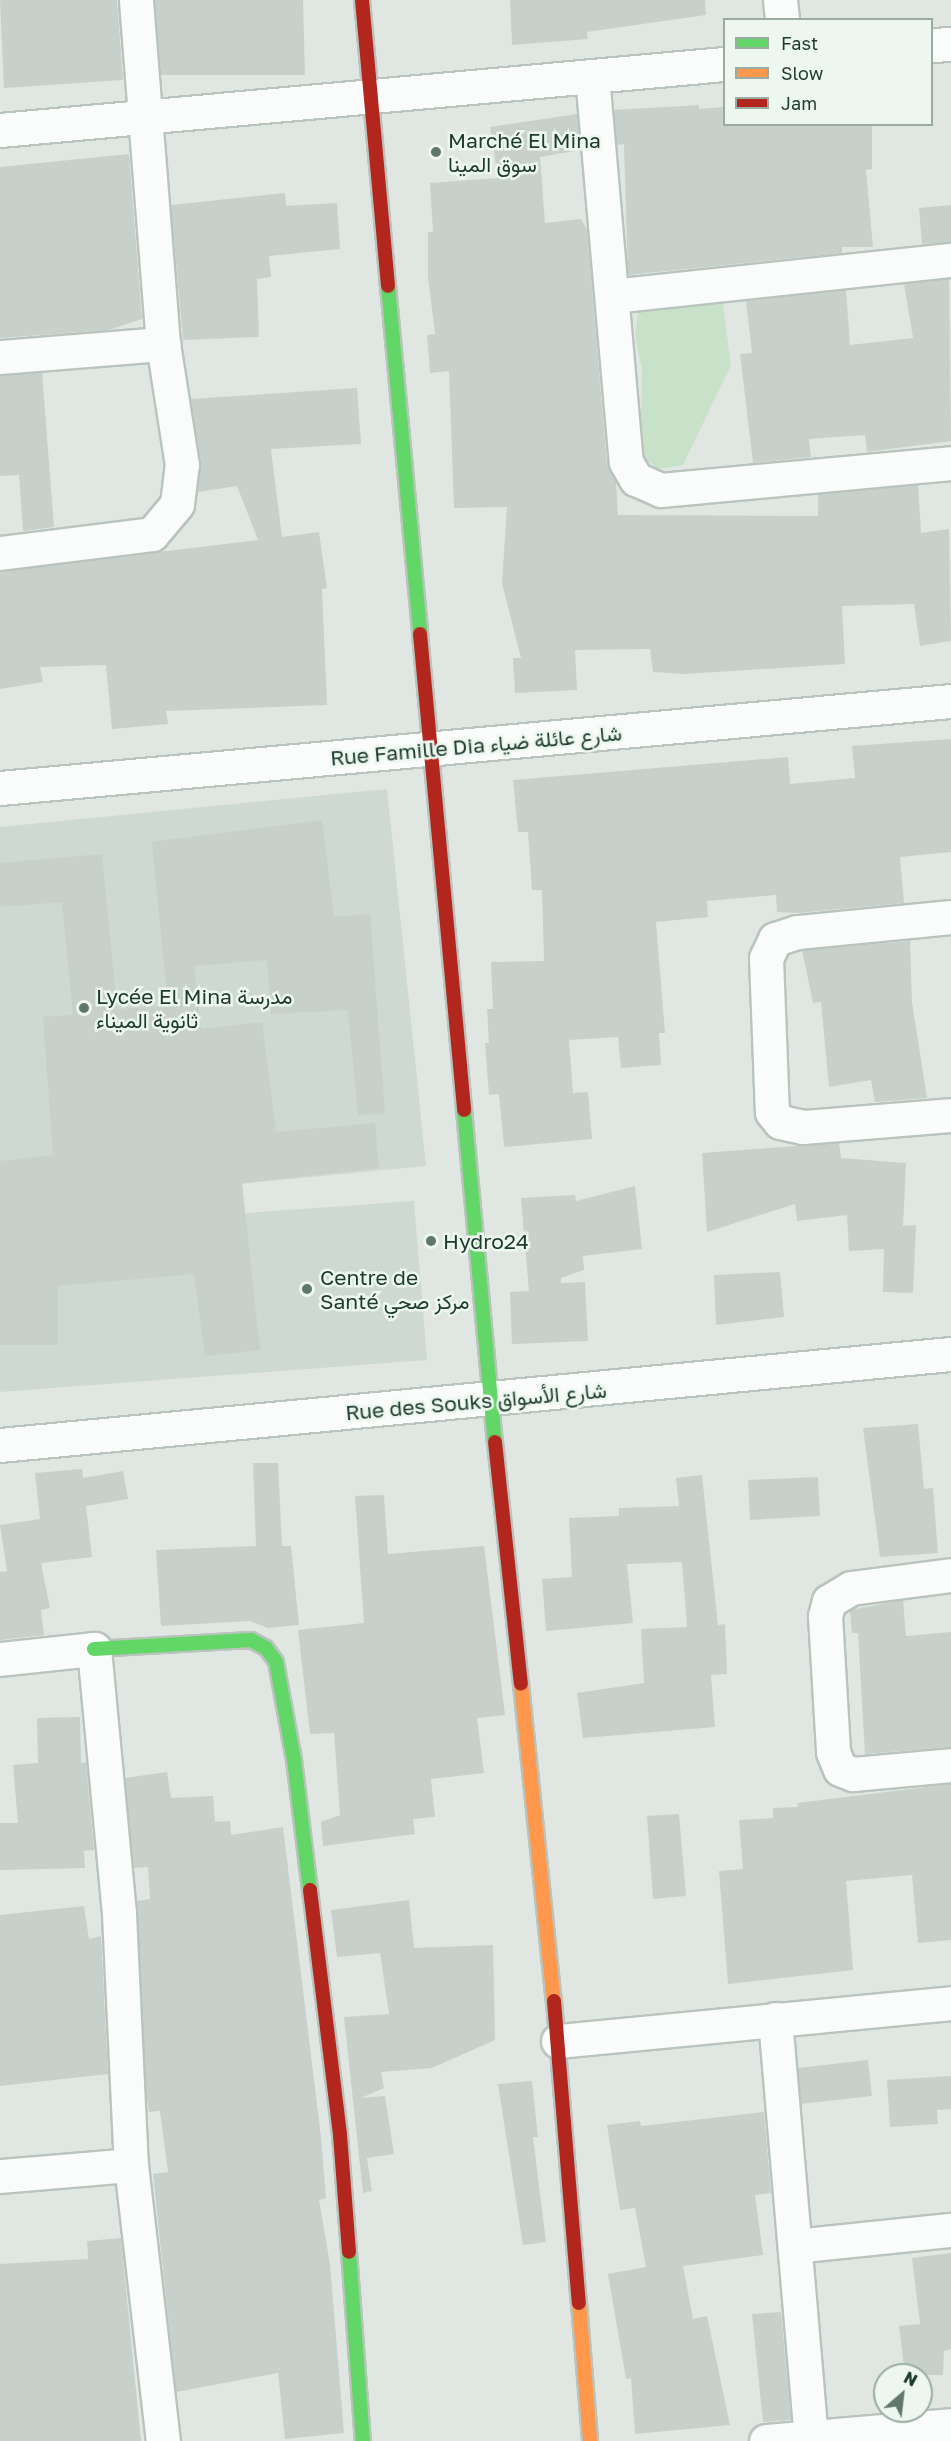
<!DOCTYPE html>
<meta charset="utf-8">
<style>
body{margin:0}
#map{position:relative;width:951px;height:2441px;overflow:hidden;background:#e0e7e2;font-family:"Golos Text",Vazirmatn,sans-serif}
div>[style]{position:absolute}
[style*='--x']{left:calc(var(--x)*1px);top:calc(var(--y)*1px);width:calc(var(--w)*1px);rotate:calc(var(--a)*1deg)}
.built>*{inset:0;background:#cdd9d1}
.green>*{inset:0;background:#c7e2c9}
.building>*{inset:0;background:#c8d0cb}
.roads{filter:drop-shadow(2px 0 #b9c4bd) drop-shadow(-2px 0 #b9c4bd) drop-shadow(0 2px #b9c4bd) drop-shadow(0 -2px #b9c4bd)}
.street>*{height:33px;margin:-16.5px;padding:0 16.5px;transform-origin:16.5px;border-radius:16.5px;background:#fafbfb}
.fast>*{height:14px;margin:-7px;padding:0 7px;transform-origin:7px;border-radius:7px;background:#63d668}
.slow>*{height:14px;margin:-7px;padding:0 7px;transform-origin:7px;border-radius:7px;background:#ff974d}
.jam>*{height:14px;margin:-7px;padding:0 7px;transform-origin:7px;border-radius:7px;background:#b3261e}
.dots>*{width:16px;height:16px;translate:-50% -50%;box-sizing:border-box;border:3px solid #edf7f0;border-radius:50%}
span{translate:-50% -50%;white-space:nowrap;text-align:center;line-height:1.15;-webkit-text-stroke:5px #edf7f0;paint-order:stroke}
.poi-label{font-size:21px;color:#1d3b2c}
.left{translate:0 -50%;text-align:left}
.street-label{font-size:21px;color:#1d3b2c}
.legend{position:absolute;left:723px;top:18px;width:210px;height:108px;box-sizing:border-box;background:#edf7f0;border:2px solid #9aaca2;margin:0;padding:8px 10px;list-style:none;font-size:18px;color:#1d3b2c}
.legend li{display:flex;align-items:center;gap:12px;height:30px}
.legend b{width:30px;border:2px solid #9aaca2}
.north{position:absolute;left:873px;top:2363px;width:60px;height:60px;box-sizing:border-box;background:#edf7f0;border:2px solid #9aaca2;border-radius:50%;rotate:28deg;font-size:16px;font-weight:700;line-height:24px;text-align:center;color:#1d3b2c}
.north::after{content:'';display:block;margin:auto;width:21px;height:27px;background:#61776c;clip-path:polygon(50% 0,100% 100%,50% 72%,0 100%)}
</style>
<div id="map">
<div class="built">
<div style="clip-path:polygon(387px 789px,426px 1166px,188px 1189px,190px 1217px,414px 1201px,427px 1360px,0 1392px,0 827px)"></div>
</div>
<div class="green">
<div style="clip-path:polygon(722px 298px,731px 365px,683px 465px,657px 469px,640px 454px,642px 370px,635px 336px,639px 306px)"></div>
</div>
<div class="building">
<div style="clip-path:polygon(0 0,117px 0,123px 80px,4px 88px)"></div>
<div style="clip-path:polygon(155px 0,303px 0,305px 75px,161px 75px)"></div>
<div style="clip-path:polygon(510px 0,705px 0,706px 15px,587px 32px,588px 39px,512px 45px)"></div>
<div style="clip-path:polygon(699px 105px,699px 109px,724px 107px,724px 124px,872px 124px,872px 169px,866px 170px,873px 247px,842px 247px,842px 253px,628px 275px,624px 144px,617px 145px,614px 110px)"></div>
<div style="clip-path:polygon(577px 114px,580px 150px,540px 157px,545px 223px,581px 219px,587px 229px,607px 464px,616px 481px,618px 515px,818px 516px,818px 494px,918px 485px,921px 533px,949px 529px,951px 641px,920px 646px,914px 604px,842px 606px,845px 664px,684px 674px,653px 672px,650px 649px,575px 650px,577px 690px,515px 693px,513px 658px,521px 658px,502px 583px,507px 507px,454px 508px,449px 371px,430px 373px,427px 335px,435px 334px,428px 276px,428px 232px,433px 232px,430px 183px,498px 178px,490px 127px)"></div>
<div style="clip-path:polygon(129px 154px,142px 319px,109px 330px,0 338px,0 167px)"></div>
<div style="clip-path:polygon(285px 193px,286px 206px,337px 203px,340px 249px,269px 256px,271px 277px,257px 279px,259px 337px,183px 340px,171px 205px)"></div>
<div style="clip-path:polygon(951px 205px,951px 242px,922px 244px,919px 208px)"></div>
<div style="clip-path:polygon(949px 279px,951px 441px,867px 452px,865px 435px,809px 439px,811px 457px,753px 463px,740px 354px,752px 353px,746px 301px,846px 290px,850px 345px,913px 338px,904px 284px)"></div>
<div style="clip-path:polygon(42px 372px,54px 527px,23px 531px,19px 475px,0 476px,0 375px)"></div>
<div style="clip-path:polygon(357px 388px,361px 444px,271px 449px,282px 537px,319px 532px,327px 588px,322px 589px,327px 705px,166px 711px,168px 724px,112px 729px,106px 665px,40px 667px,43px 682px,0 689px,0 571px,258px 540px,237px 486px,198px 492px,201px 462px,191px 399px)"></div>
<div style="clip-path:polygon(951px 739px,951px 852px,900px 857px,904px 903px,798px 913px,777px 912px,776px 895px,707px 901px,708px 917px,656px 922px,665px 1033px,659px 1033px,661px 1065px,621px 1068px,618px 1037px,569px 1040px,573px 1093px,588px 1092px,592px 1139px,504px 1147px,499px 1094px,489px 1095px,485px 1043px,489px 1043px,487px 1009px,493px 1009px,491px 962px,544px 961px,542px 890px,532px 890px,528px 832px,518px 832px,513px 780px,788px 757px,790px 784px,855px 778px,852px 746px)"></div>
<div style="clip-path:polygon(322px 820px,334px 917px,370px 914px,385px 1114px,358px 1115px,348px 1010px,271px 1014px,267px 960px,194px 966px,201px 1029px,262px 1022px,276px 1132px,375px 1123px,379px 1168px,242px 1183px,260px 1350px,205px 1356px,194px 1274px,58px 1286px,58px 1345px,0 1345px,0 1161px,53px 1155px,43px 1017px,73px 1015px,62px 902px,0 907px,0 863px,102px 854px,117px 1009px,168px 1006px,152px 842px)"></div>
<div style="clip-path:polygon(910px 941px,912px 1002px,927px 1098px,875px 1102px,871px 1080px,829px 1087px,821px 1002px,813px 1003px,802px 950px)"></div>
<div style="clip-path:polygon(839px 1143px,841px 1158px,906px 1163px,903px 1226px,916px 1225px,913px 1293px,883px 1292px,884px 1249px,849px 1251px,847px 1215px,797px 1221px,795px 1204px,707px 1232px,702px 1153px)"></div>
<div style="clip-path:polygon(635px 1186px,642px 1249px,583px 1256px,584px 1270px,561px 1278px,561px 1283px,585px 1282px,588px 1341px,512px 1344px,510px 1292px,529px 1291px,521px 1198px,575px 1195px,576px 1201px)"></div>
<div style="clip-path:polygon(780px 1272px,784px 1317px,716px 1325px,714px 1275px)"></div>
<div style="clip-path:polygon(918px 1424px,924px 1489px,933px 1488px,938px 1553px,880px 1557px,863px 1428px)"></div>
<div style="clip-path:polygon(253px 1463px,278px 1463px,282px 1546px,291px 1546px,299px 1625px,268px 1628px,250px 1621px,161px 1626px,156px 1550px,256px 1546px)"></div>
<div style="clip-path:polygon(82px 1469px,83px 1478px,123px 1471px,128px 1499px,86px 1506px,92px 1557px,41px 1563px,50px 1608px,41px 1610px,44px 1635px,0 1640px,0 1572px,7px 1571px,0 1525px,40px 1519px,35px 1473px)"></div>
<div style="clip-path:polygon(702px 1475px,718px 1625px,725px 1624px,727px 1674px,711px 1675px,715px 1727px,583px 1738px,577px 1693px,644px 1683px,641px 1629px,687px 1627px,682px 1562px,627px 1564px,633px 1623px,546px 1631px,542px 1579px,572px 1577px,569px 1518px,619px 1516px,619px 1508px,679px 1506px,676px 1478px)"></div>
<div style="clip-path:polygon(818px 1477px,820px 1516px,750px 1520px,748px 1480px)"></div>
<div style="clip-path:polygon(384px 1495px,388px 1554px,484px 1546px,505px 1715px,477px 1718px,484px 1773px,431px 1779px,435px 1817px,413px 1819px,415px 1834px,323px 1846px,321px 1822px,340px 1815px,334px 1733px,310px 1734px,298px 1630px,364px 1623px,355px 1496px)"></div>
<div style="clip-path:polygon(903px 1600px,906px 1636px,951px 1632px,951px 1747px,865px 1754px,858px 1633px,852px 1633px,850px 1610px)"></div>
<div style="clip-path:polygon(80px 1717px,81px 1763px,86px 1762px,94px 1850px,84px 1851px,85px 1868px,0 1870px,0 1823px,18px 1823px,13px 1765px,38px 1763px,37px 1718px)"></div>
<div style="clip-path:polygon(167px 1772px,171px 1798px,213px 1796px,215px 1822px,230px 1821px,231px 1835px,283px 1827px,321px 2137px,326px 2198px,319px 2200px,330px 2264px,344px 2433px,285px 2439px,278px 2373px,176px 2392px,153px 2174px,168px 2172px,160px 2111px,149px 2112px,146px 2092px,137px 1901px,150px 1899px,148px 1867px,133px 1868px,125px 1778px)"></div>
<div style="clip-path:polygon(951px 1784px,951px 1940px,918px 1943px,912px 1875px,846px 1881px,853px 1970px,728px 1984px,719px 1871px,743px 1869px,739px 1820px,773px 1818px,773px 1808px,798px 1807px,797px 1803px)"></div>
<div style="clip-path:polygon(679px 1814px,686px 1896px,653px 1899px,647px 1816px)"></div>
<div style="clip-path:polygon(409px 1900px,414px 1948px,493px 1945px,495px 2040px,432px 2068px,381px 2072px,384px 2088px,361px 2098px,385px 2096px,394px 2154px,367px 2158px,372px 2191px,363px 2193px,344px 2017px,389px 2014px,380px 1953px,337px 1957px,331px 1910px)"></div>
<div style="clip-path:polygon(84px 1906px,89px 1939px,101px 1936px,108px 2074px,0 2086px,0 1915px)"></div>
<div style="clip-path:polygon(868px 2060px,872px 2096px,801px 2104px,798px 2068px)"></div>
<div style="clip-path:polygon(951px 2076px,951px 2109px,937px 2110px,938px 2124px,890px 2127px,887px 2080px)"></div>
<div style="clip-path:polygon(532px 2081px,538px 2137px,533px 2137px,546px 2242px,523px 2245px,498px 2084px)"></div>
<div style="clip-path:polygon(764px 2112px,771px 2193px,755px 2195px,763px 2255px,683px 2266px,693px 2319px,707px 2316px,730px 2425px,635px 2434px,631px 2378px,626px 2379px,608px 2274px,646px 2267px,635px 2208px,620px 2210px,607px 2125px,640px 2121px,641px 2126px)"></div>
<div style="clip-path:polygon(121px 2238px,141px 2441px,0 2441px,0 2264px,88px 2259px,87px 2241px)"></div>
<div style="clip-path:polygon(951px 2253px,951px 2349px,944px 2351px,943px 2375px,905px 2375px,899px 2326px,920px 2324px,912px 2258px)"></div>
<div style="clip-path:polygon(781px 2312px,791px 2420px,763px 2422px,752px 2314px)"></div>
</div>
<div class="roads">
<div class="street">
<div style="--x:780;--y:0;--w:20;--a:84"></div>
<div style="--x:932;--y:45;--w:19;--a:-3"></div>
<div style="--x:592;--y:76;--w:387;--a:85"></div>
<div style="--x:626;--y:462;--w:20;--a:60"></div>
<div style="--x:636;--y:479;--w:27;--a:24"></div>
<div style="--x:661;--y:490;--w:291;--a:-5.3"></div>
<div style="--x:0;--y:130;--w:727;--a:-5.21"></div>
<div style="--x:612;--y:296;--w:341;--a:-6.1"></div>
<div style="--x:0;--y:357;--w:164;--a:-4.6"></div>
<div style="--x:0;--y:553;--w:153;--a:-7.1"></div>
<div style="--x:152;--y:534;--w:39;--a:-50"></div>
<div style="--x:177;--y:504;--w:39;--a:-83"></div>
<div style="--x:182;--y:465;--w:122;--a:-98.9"></div>
<div style="--x:163;--y:344;--w:345;--a:-94.5"></div>
<div style="--x:0;--y:788;--w:955;--a:-5.23"></div>
<div style="--x:951;--y:917;--w:155;--a:174.4"></div>
<div style="--x:797;--y:932;--w:23;--a:162"></div>
<div style="--x:775;--y:939;--w:21;--a:115"></div>
<div style="--x:766;--y:958;--w:154;--a:87.8"></div>
<div style="--x:772;--y:1112;--w:13;--a:51"></div>
<div style="--x:780;--y:1122;--w:24;--a:12"></div>
<div style="--x:803;--y:1127;--w:148;--a:-4.6"></div>
<div style="--x:0;--y:1445;--w:955;--a:-5.47"></div>
<div style="--x:951;--y:1575;--w:101;--a:172.6"></div>
<div style="--x:851;--y:1588;--w:26;--a:149"></div>
<div style="--x:829;--y:1601;--w:16;--a:105"></div>
<div style="--x:825;--y:1616;--w:136;--a:86.6"></div>
<div style="--x:833;--y:1752;--w:18;--a:68"></div>
<div style="--x:840;--y:1769;--w:14;--a:21"></div>
<div style="--x:853;--y:1774;--w:98;--a:-5.2"></div>
<div style="--x:0;--y:1659;--w:95;--a:-6.1"></div>
<div style="--x:94;--y:1649;--w:266;--a:84.6"></div>
<div style="--x:119;--y:1914;--w:251;--a:87.3"></div>
<div style="--x:131;--y:2165;--w:278;--a:83.4"></div>
<div style="--x:775;--y:2019;--w:420;--a:85.1"></div>
<div style="--x:558;--y:2041;--w:395;--a:-5.5"></div>
<div style="--x:0;--y:2176;--w:131;--a:-4.8"></div>
<div style="--x:795;--y:2246;--w:157;--a:-5.9"></div>
<div style="--x:766;--y:2441;--w:186;--a:-4.9"></div>
</div>
<div class="fast">
<div style="--x:388;--y:286;--w:349;--a:84.7"></div>
<div style="--x:464;--y:1110;--w:333;--a:84.7"></div>
<div style="--x:94;--y:1649;--w:157;--a:-3.3"></div>
<div style="--x:251;--y:1640;--w:17;--a:28"></div>
<div style="--x:266;--y:1648;--w:17;--a:54"></div>
<div style="--x:276;--y:1662;--w:100;--a:79.6"></div>
<div style="--x:294;--y:1760;--w:131;--a:83"></div>
<div style="--x:349;--y:2252;--w:190;--a:85.8"></div>
</div>
<div class="slow">
<div style="--x:521;--y:1684;--w:319;--a:84.1"></div>
<div style="--x:579;--y:2303;--w:138;--a:85.4"></div>
</div>
<div class="jam">
<div style="--x:362;--y:0;--w:287;--a:84.8"></div>
<div style="--x:420;--y:634;--w:478;--a:84.7"></div>
<div style="--x:495;--y:1442;--w:243;--a:83.9"></div>
<div style="--x:310;--y:1890;--w:247;--a:83"></div>
<div style="--x:340;--y:2135;--w:117;--a:85.6"></div>
<div style="--x:554;--y:2001;--w:303;--a:85.3"></div>
</div>
</div>
<div class="dots">
<div style="left:436px;top:152px;background:#61776c"></div>
<div style="left:84px;top:1008px;background:#61776c"></div>
<div style="left:431px;top:1241px;background:#61776c"></div>
<div style="left:307px;top:1289px;background:#61776c"></div>
</div>
<div class="poi-label">
<span class="left" style="left:448px;top:152px">Marché El Mina<br>سوق المينا</span>
<span class="left" style="left:96px;top:1008px">Lycée El Mina مدرسة<br>ثانوية الميناء</span>
<span class="left" style="left:443px;top:1241px">Hydro24</span>
<span class="left" style="left:320px;top:1289px">Centre de<br>Santé مركز صحي</span>
</div>
<div class="street-label">
<span style="left:476px;top:745px;rotate:-5deg">Rue Famille Dia شارع عائلة ضياء</span>
<span style="left:476px;top:1401px;rotate:-5deg">Rue des Souks شارع الأسواق</span>
</div>
<ul class="legend">
<li><b style="height:8px;background:#63d668"></b>Fast</li>
<li><b style="height:8px;background:#ff974d"></b>Slow</li>
<li><b style="height:8px;background:#b3261e"></b>Jam</li>
</ul>
<div class="north">N</div>
</div>
